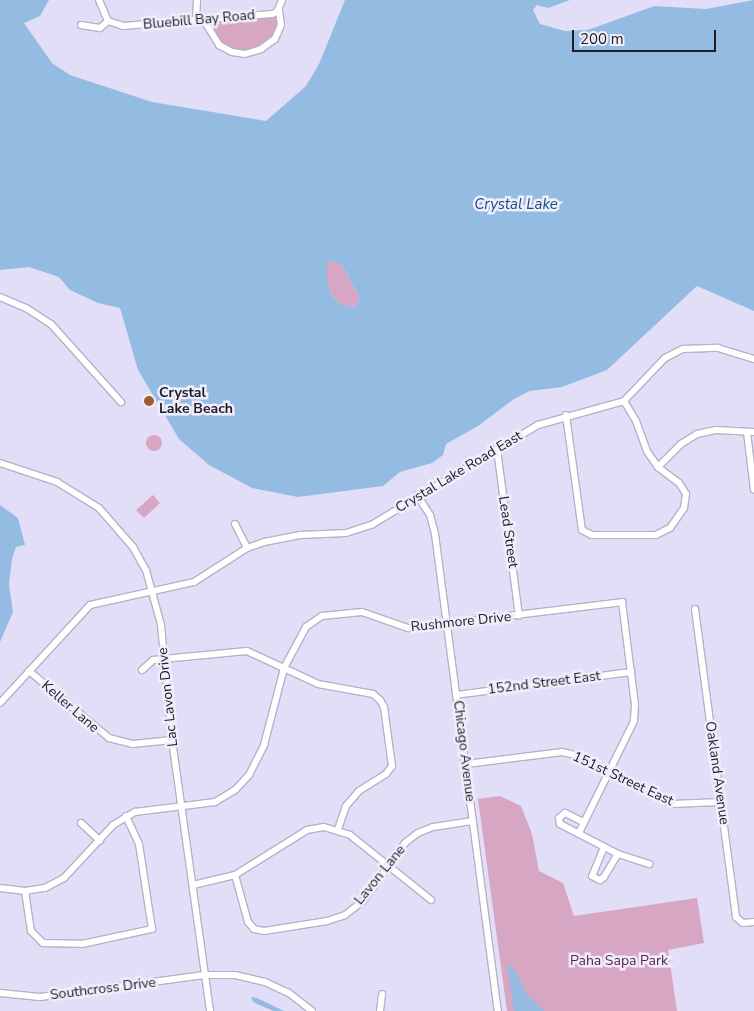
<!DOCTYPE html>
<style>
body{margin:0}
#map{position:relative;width:754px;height:1011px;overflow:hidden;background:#e3def7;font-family:"Nunito Sans",sans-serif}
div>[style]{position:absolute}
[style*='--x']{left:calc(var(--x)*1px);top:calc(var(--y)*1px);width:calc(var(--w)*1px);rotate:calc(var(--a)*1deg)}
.green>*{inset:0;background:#d7a6c3}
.round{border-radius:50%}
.water>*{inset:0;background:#94bce3}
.roads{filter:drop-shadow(1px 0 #b6b1c8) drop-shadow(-1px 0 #b6b1c8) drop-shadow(0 1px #b6b1c8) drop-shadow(0 -1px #b6b1c8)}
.minor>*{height:6px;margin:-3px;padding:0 3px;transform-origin:3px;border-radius:3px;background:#fff}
.dots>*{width:14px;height:14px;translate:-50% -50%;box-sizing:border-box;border:2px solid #f0edfc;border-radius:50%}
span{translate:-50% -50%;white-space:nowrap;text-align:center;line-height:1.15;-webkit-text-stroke:5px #f0edfc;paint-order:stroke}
.street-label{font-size:14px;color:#1e1c24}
.poi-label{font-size:14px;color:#1e1c24;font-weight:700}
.left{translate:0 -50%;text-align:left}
.park-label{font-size:14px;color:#5a1f46}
.water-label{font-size:15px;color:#104f7e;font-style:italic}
.scale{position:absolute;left:572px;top:30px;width:144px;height:22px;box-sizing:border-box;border:2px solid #1e1c24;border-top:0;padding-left:6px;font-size:15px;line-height:18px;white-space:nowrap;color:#1e1c24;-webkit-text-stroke:4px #f0edfc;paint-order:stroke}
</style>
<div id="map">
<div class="green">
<div style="clip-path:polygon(272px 16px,278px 17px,274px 37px,249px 52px,234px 51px,221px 44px,209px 25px,210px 22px)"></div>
<div style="clip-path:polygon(327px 260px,337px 262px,343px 267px,360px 298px,355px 307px,342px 305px,332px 296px,327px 282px)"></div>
<div class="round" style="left:146px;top:435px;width:16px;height:16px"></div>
<div style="clip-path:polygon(153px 495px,160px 503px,144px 518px,136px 510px)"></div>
<div style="clip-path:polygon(500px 796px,521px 806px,532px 834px,539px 871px,563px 883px,574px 916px,697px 898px,704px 943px,668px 950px,677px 1011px,507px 1011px,478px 799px)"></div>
</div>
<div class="water">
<div style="clip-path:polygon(evenodd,0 0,49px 0,40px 16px,24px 23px,52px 63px,70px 75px,152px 102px,266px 121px,306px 86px,319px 64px,345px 0,570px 0,548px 8px,537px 5px,533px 10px,540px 24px,565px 31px,588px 30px,654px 6px,706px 9px,754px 0,754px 311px,697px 286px,607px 370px,562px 387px,530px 391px,514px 399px,478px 426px,446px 444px,443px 455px,432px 463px,400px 472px,383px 486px,298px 497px,252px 488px,209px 465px,179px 439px,138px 370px,120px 308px,98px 303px,70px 290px,59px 277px,29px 267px,0 270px,0 0,327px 261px,337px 262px,343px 267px,360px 298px,355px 307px,342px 305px,332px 296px,327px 282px,327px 261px)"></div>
<div style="clip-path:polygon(0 505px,18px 518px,25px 545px,16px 547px,12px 559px,9px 584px,13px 612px,0 642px)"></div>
<div style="clip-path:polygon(507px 964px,515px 970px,528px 996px,544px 1011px,514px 1011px)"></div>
<div style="clip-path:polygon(251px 997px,257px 998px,284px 1011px,273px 1011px,253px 1002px)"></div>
</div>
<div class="roads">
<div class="minor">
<div style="--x:99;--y:0;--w:23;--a:67"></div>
<div style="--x:108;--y:21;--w:16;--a:18"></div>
<div style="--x:123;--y:26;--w:149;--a:-4.6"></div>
<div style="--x:272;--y:14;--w:5;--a:-22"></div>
<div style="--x:277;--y:12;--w:13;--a:-67"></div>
<div style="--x:196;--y:19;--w:19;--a:-87"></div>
<div style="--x:203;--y:19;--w:31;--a:58"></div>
<div style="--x:219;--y:45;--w:15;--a:28"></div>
<div style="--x:232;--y:52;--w:13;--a:9"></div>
<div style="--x:245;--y:54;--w:17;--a:-17"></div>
<div style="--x:261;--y:49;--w:17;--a:-36"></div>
<div style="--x:275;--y:39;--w:15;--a:-67"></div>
<div style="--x:281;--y:25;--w:15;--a:-98"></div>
<div style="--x:81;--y:25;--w:19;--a:9"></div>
<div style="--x:100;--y:28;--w:11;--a:-41"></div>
<div style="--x:0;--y:297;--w:28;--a:23"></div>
<div style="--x:26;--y:308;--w:30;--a:33"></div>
<div style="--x:51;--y:324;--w:105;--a:48.1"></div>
<div style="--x:566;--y:415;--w:116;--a:82.1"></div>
<div style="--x:582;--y:530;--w:11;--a:27"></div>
<div style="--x:592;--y:535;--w:64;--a:0"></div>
<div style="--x:656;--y:535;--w:16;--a:-27"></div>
<div style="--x:670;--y:528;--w:24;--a:-55"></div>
<div style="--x:684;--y:508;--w:14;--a:-82"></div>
<div style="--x:686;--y:494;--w:13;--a:-122"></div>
<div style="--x:679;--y:483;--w:26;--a:-143"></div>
<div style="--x:658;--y:467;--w:19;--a:-125"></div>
<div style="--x:647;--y:451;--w:32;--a:-110"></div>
<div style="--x:636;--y:421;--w:23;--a:-121"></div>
<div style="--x:747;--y:432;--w:58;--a:83.1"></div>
<div style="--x:497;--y:449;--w:168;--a:82.5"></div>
<div style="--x:0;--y:463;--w:60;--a:18.4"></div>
<div style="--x:57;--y:482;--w:49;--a:31.8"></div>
<div style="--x:99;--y:508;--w:52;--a:48.9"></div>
<div style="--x:133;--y:547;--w:26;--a:61"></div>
<div style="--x:146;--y:570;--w:57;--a:74.7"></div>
<div style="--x:161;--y:625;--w:116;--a:84.5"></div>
<div style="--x:172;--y:740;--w:274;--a:82"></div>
<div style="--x:658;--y:467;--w:33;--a:-45"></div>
<div style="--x:681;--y:444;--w:19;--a:-32"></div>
<div style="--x:697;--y:434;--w:19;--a:-12"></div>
<div style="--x:716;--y:430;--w:38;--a:3"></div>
<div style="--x:417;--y:495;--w:24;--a:57"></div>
<div style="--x:430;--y:515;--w:20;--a:75"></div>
<div style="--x:435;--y:534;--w:481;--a:82.5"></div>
<div style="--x:235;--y:524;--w:27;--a:63"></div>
<div style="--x:695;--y:609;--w:311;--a:82.4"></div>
<div style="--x:736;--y:917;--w:9;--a:41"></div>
<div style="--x:743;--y:923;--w:11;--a:-5"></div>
<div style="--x:142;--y:670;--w:15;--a:-42"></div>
<div style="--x:153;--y:660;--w:94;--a:-5.5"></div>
<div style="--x:247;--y:651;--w:78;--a:24.9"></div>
<div style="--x:318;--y:684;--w:56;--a:10.3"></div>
<div style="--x:373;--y:694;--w:9;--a:41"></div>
<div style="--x:380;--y:700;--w:8;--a:60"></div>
<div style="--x:384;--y:707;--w:60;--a:82.3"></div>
<div style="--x:392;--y:766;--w:10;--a:127"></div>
<div style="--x:386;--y:774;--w:32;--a:148"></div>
<div style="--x:359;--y:791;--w:20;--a:131"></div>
<div style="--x:346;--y:806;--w:24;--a:109"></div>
<div style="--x:29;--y:671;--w:104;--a:39.9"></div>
<div style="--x:109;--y:738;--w:25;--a:14"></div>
<div style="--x:133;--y:744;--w:39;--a:-6"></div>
<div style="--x:456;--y:695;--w:177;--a:-7.5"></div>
<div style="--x:0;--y:703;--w:133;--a:-47.4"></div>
<div style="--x:90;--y:605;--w:107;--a:-12.5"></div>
<div style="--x:194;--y:582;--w:63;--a:-32.7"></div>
<div style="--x:247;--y:548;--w:18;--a:-19"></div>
<div style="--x:264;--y:542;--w:37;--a:-11"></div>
<div style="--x:300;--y:535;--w:46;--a:-2.5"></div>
<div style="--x:346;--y:533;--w:28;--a:-18"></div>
<div style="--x:373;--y:524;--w:192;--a:-31"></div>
<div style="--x:538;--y:425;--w:89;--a:-15.6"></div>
<div style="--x:624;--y:401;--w:59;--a:-46.4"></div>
<div style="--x:665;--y:358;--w:20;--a:-27"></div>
<div style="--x:683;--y:349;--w:35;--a:-2"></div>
<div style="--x:718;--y:348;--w:38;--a:17"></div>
<div style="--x:466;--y:764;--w:97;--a:-7.1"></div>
<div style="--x:562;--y:752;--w:17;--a:13"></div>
<div style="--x:579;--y:756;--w:105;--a:27.3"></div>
<div style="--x:672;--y:804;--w:49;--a:-2.3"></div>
<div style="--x:583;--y:822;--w:20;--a:-153"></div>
<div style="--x:565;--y:813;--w:8;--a:140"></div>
<div style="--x:559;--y:818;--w:6;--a:81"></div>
<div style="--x:560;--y:824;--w:65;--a:27.3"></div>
<div style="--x:618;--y:854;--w:33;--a:18"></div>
<div style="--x:81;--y:823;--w:26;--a:43"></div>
<div style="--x:604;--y:847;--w:31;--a:112"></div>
<div style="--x:592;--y:876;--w:9;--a:27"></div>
<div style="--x:600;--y:880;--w:5;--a:-37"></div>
<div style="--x:604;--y:877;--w:27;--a:-59"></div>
<div style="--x:235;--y:875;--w:49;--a:74.5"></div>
<div style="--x:248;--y:922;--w:9;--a:49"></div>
<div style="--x:254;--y:929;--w:10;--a:11"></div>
<div style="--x:264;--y:931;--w:64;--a:-9"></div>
<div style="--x:327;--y:921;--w:19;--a:-18"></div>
<div style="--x:345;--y:915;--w:23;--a:-38"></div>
<div style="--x:363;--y:901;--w:72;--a:-54.1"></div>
<div style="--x:405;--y:843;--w:16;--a:-38"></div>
<div style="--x:418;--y:833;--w:16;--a:-22"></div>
<div style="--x:433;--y:827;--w:40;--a:-8.5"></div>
<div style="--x:193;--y:885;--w:43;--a:-13.4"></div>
<div style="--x:235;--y:875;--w:85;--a:-32"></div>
<div style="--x:307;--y:830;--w:17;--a:-10"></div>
<div style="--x:324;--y:827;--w:27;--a:17"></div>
<div style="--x:350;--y:835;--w:104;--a:38.7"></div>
<div style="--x:0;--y:888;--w:25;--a:7"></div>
<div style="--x:25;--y:891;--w:20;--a:-9"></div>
<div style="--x:45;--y:888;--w:21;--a:-28"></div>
<div style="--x:64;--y:878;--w:72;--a:-47.2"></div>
<div style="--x:113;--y:825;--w:26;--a:-31"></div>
<div style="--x:135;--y:812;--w:81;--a:-7.1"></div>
<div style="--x:215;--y:802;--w:23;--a:-31"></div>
<div style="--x:235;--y:790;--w:21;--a:-47"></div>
<div style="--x:249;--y:775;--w:34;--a:-63"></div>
<div style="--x:264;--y:745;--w:80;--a:-75.4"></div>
<div style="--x:284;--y:668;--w:47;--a:-61.8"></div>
<div style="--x:306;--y:627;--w:19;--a:-35"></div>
<div style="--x:322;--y:616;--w:40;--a:-5.7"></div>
<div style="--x:362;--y:612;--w:49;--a:19.2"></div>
<div style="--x:408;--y:628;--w:216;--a:-6.9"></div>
<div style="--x:622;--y:602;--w:104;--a:82.8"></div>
<div style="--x:635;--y:705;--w:16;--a:94"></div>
<div style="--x:634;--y:721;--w:125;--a:116.2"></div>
<div style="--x:25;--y:891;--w:40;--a:81.5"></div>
<div style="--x:31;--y:931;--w:17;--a:45"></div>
<div style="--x:43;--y:943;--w:39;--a:1"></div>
<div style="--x:82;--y:944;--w:72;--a:-12.1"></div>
<div style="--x:152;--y:929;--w:86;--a:-98.7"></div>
<div style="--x:139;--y:844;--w:31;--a:-115"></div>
<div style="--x:0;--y:993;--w:40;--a:5.7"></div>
<div style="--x:40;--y:997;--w:166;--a:-7.6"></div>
<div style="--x:205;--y:975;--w:30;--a:0"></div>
<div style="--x:235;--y:975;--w:31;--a:13"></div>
<div style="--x:265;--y:982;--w:26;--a:25"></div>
<div style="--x:289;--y:993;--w:29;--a:38"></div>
<div style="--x:380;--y:1011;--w:17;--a:-83"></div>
</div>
</div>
<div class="dots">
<div style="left:149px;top:401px;background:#9e5c29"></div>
</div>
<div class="street-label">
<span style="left:199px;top:20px;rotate:-5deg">Bluebill Bay Road</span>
<span style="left:459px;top:472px;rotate:-31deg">Crystal Lake Road East</span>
<span style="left:508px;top:532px;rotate:82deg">Lead Street</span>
<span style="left:461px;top:622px;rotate:-6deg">Rushmore Drive</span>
<span style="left:544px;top:683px;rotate:-7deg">152nd Street East</span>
<span style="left:168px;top:697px;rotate:-96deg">Lac Lavon Drive</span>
<span style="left:70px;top:707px;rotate:41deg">Keller Lane</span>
<span style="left:464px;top:751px;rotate:83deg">Chicago Avenue</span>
<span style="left:717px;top:773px;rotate:82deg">Oakland Avenue</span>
<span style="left:623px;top:779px;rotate:25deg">151st Street East</span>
<span style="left:380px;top:875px;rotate:-51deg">Lavon Lane</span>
<span style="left:103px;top:989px;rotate:-7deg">Southcross Drive</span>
</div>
<div class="poi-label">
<span class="left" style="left:159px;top:401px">Crystal<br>Lake Beach</span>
</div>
<div class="park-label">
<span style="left:619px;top:961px">Paha Sapa Park</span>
</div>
<div class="water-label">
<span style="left:516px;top:205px">Crystal Lake</span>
</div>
<div class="scale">200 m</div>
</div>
